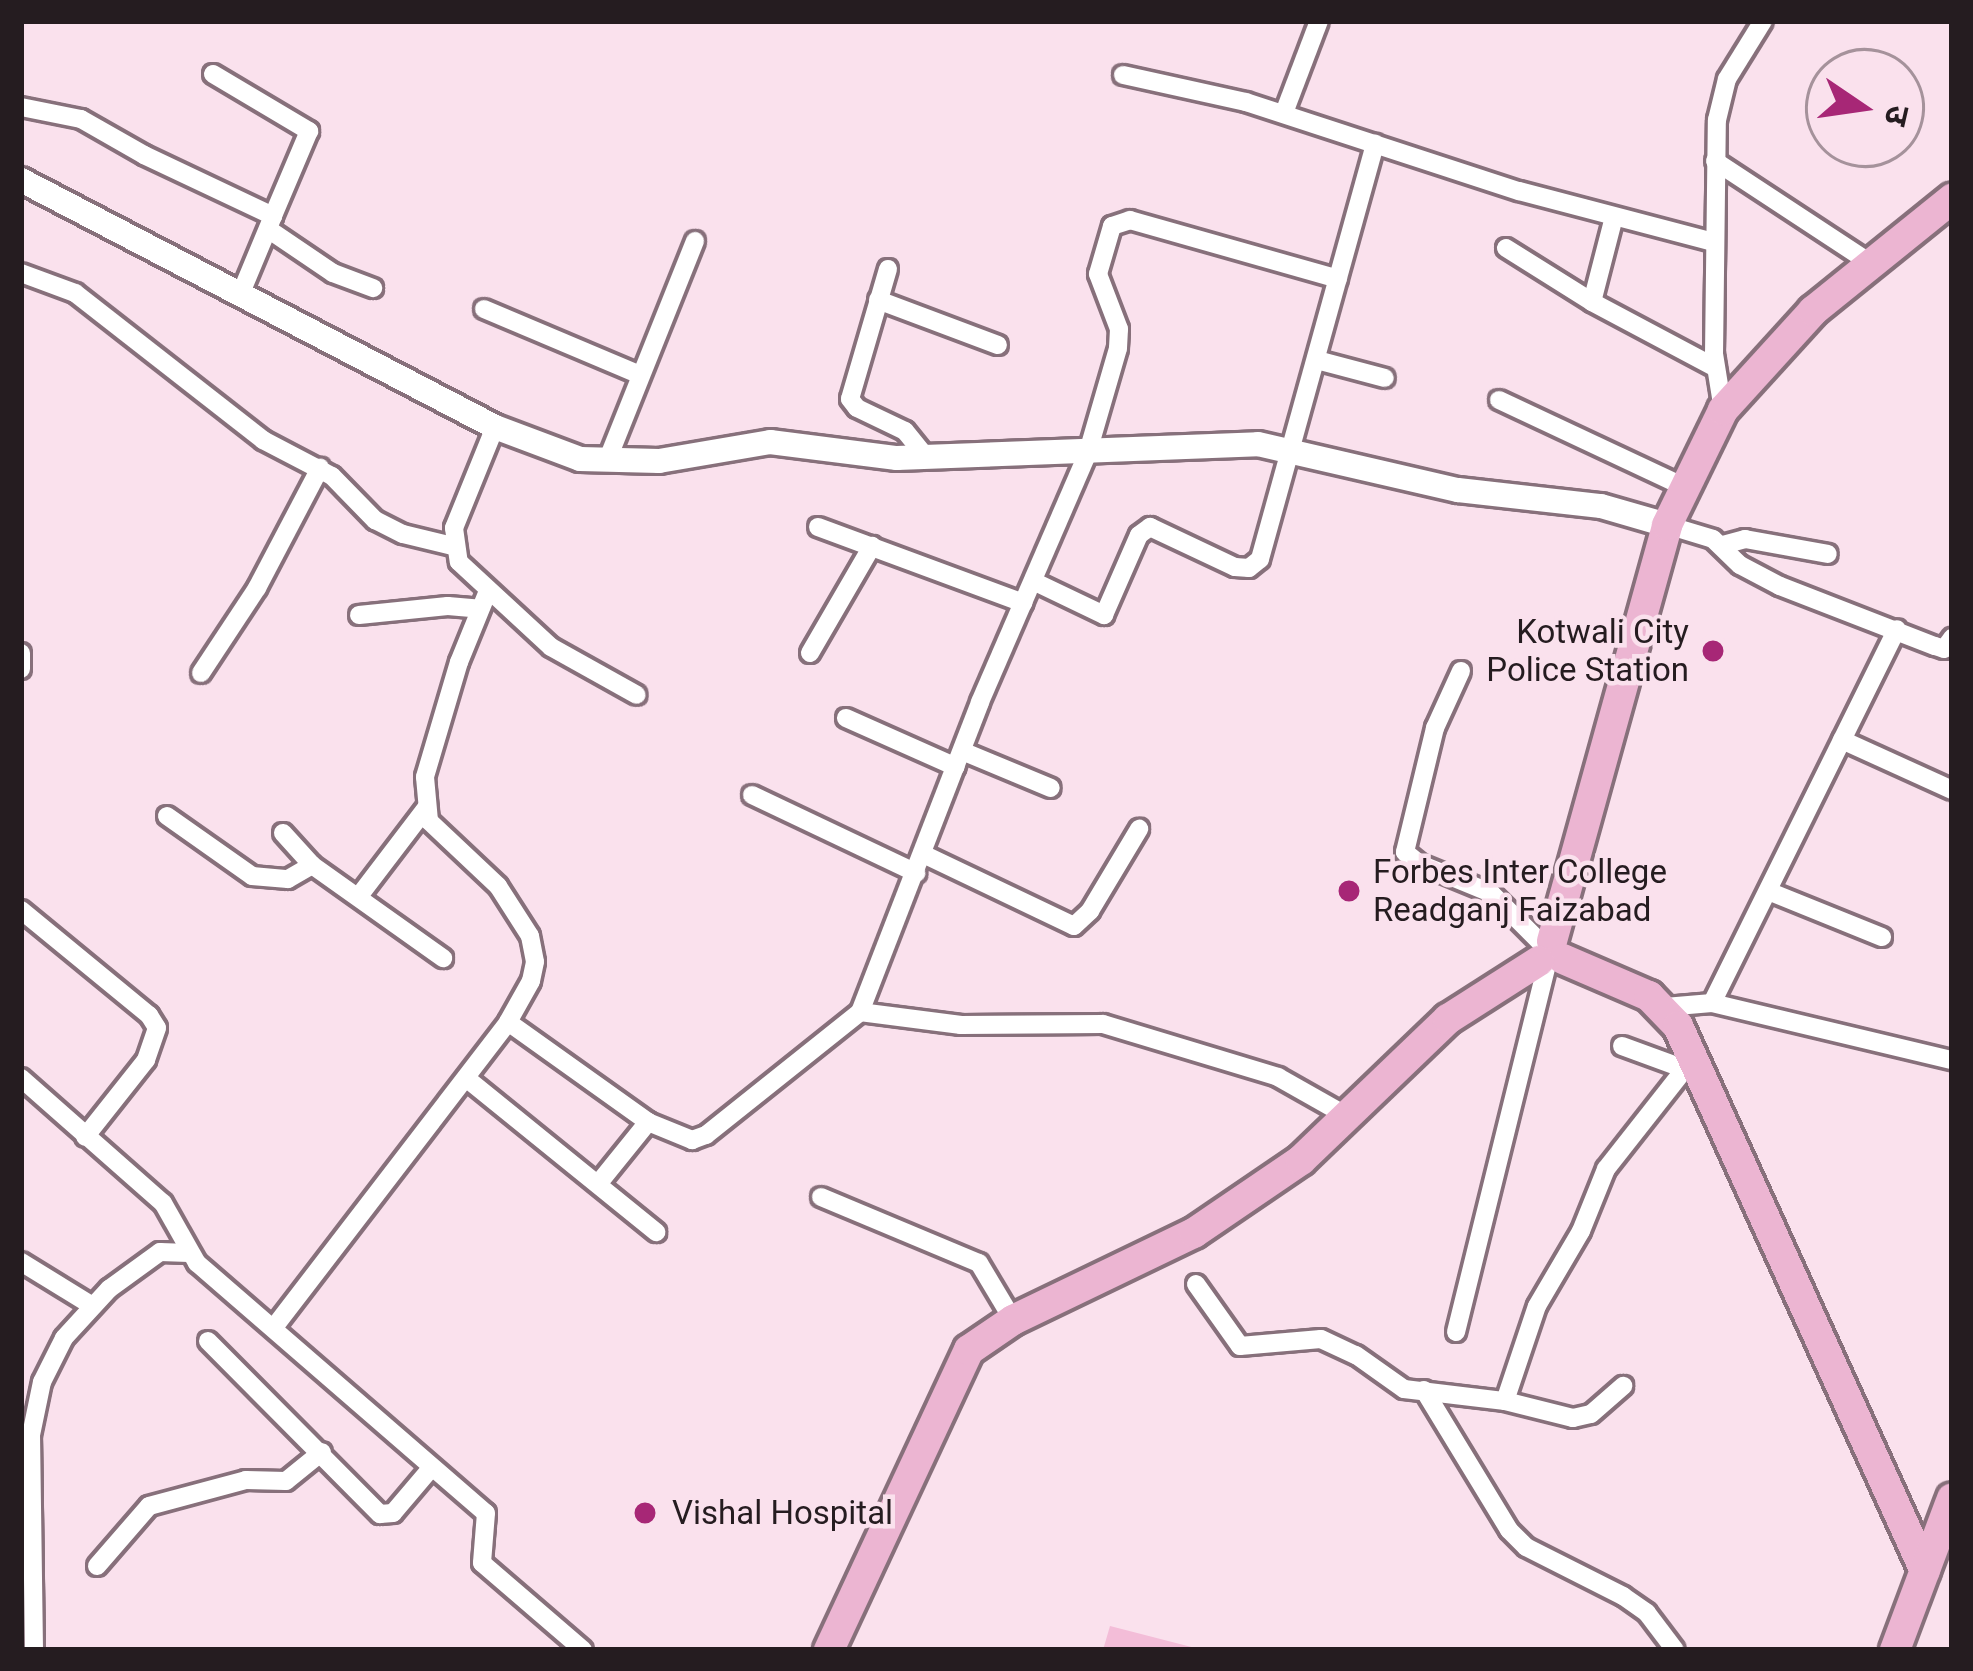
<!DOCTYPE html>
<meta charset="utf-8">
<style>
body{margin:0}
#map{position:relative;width:1973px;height:1671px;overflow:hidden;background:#fae1ed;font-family:Roboto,"Noto Sans Devanagari",sans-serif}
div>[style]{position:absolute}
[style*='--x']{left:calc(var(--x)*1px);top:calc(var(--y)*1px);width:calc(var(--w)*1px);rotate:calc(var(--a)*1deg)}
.green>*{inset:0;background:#f3bdd8}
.roads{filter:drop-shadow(3px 0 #87707b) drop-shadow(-3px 0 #87707b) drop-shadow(0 3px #87707b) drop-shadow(0 -3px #87707b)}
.minor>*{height:18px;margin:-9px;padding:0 9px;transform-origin:9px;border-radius:9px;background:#fff}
.tertiary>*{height:24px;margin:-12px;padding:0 12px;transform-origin:12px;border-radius:12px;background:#fff}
.primary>*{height:30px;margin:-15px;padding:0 15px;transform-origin:15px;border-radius:15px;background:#ecb5d2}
.dots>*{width:33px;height:33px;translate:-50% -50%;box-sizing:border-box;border:6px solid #fae1ed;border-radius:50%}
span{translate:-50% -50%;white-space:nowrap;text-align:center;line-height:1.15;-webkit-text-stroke:9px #fae1ed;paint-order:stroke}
.poi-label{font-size:33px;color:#251c20}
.right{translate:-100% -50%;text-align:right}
.left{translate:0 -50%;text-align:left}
.frame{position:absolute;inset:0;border:24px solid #251c20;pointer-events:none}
.north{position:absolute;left:1805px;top:48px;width:120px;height:120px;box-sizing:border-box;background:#fae1ed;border:3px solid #a5929b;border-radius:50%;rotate:103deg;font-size:33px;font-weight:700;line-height:48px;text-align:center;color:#251c20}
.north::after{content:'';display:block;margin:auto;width:42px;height:54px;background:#a72776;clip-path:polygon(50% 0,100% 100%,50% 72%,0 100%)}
</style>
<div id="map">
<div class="green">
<div style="clip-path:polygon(1110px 1626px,1203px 1650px,1103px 1650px)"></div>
</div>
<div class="roads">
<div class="minor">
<div style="--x:213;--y:74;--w:112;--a:30.7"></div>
<div style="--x:309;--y:131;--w:92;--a:113"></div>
<div style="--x:1123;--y:75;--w:126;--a:12.4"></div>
<div style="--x:1246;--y:102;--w:287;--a:18.1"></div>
<div style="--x:1519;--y:191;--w:202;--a:14.7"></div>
<div style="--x:21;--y:107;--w:61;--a:11.3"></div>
<div style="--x:81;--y:119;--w:73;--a:29.7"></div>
<div style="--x:144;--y:155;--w:143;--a:25.3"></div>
<div style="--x:273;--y:216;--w:83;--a:112.6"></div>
<div style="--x:1284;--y:113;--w:98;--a:-69.2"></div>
<div style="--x:1715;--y:161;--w:188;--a:33.3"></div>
<div style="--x:268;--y:229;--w:78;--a:34.1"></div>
<div style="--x:333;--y:273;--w:43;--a:20.6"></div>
<div style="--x:1506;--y:248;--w:102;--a:32.1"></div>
<div style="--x:1592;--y:302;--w:140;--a:28"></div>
<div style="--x:888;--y:269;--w:135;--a:106.3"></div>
<div style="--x:850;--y:399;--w:11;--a:52"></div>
<div style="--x:857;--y:408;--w:53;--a:25.6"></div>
<div style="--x:905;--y:431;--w:35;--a:51"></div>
<div style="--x:21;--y:273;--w:58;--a:20.3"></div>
<div style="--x:75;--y:293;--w:239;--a:38"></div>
<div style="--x:263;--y:440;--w:78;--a:27.6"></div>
<div style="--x:332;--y:476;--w:62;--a:45.7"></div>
<div style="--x:375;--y:520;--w:31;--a:27"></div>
<div style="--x:403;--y:534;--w:51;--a:13.5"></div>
<div style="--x:878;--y:300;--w:128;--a:20.6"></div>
<div style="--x:1592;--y:302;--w:88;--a:-75.5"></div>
<div style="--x:484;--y:309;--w:169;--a:22.9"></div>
<div style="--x:1317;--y:360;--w:70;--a:14.8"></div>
<div style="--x:1499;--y:400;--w:205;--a:25.1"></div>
<div style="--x:1723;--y:410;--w:57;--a:-99.1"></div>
<div style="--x:1714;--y:354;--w:234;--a:-89.3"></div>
<div style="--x:1717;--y:120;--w:42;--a:-76.3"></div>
<div style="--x:1727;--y:79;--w:68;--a:-58.2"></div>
<div style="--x:495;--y:427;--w:109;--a:112.1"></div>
<div style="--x:454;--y:528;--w:34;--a:82"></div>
<div style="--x:459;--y:562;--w:125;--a:42.7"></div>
<div style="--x:551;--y:647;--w:98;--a:29.2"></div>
<div style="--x:607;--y:461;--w:237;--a:-68.2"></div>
<div style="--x:1667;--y:525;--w:48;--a:16.9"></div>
<div style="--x:1713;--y:539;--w:37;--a:44"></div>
<div style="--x:1740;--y:565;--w:45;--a:27.7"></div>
<div style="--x:1780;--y:586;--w:166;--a:21.2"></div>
<div style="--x:1935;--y:646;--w:9;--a:18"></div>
<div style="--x:1944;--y:649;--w:14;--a:-54"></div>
<div style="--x:818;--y:527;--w:219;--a:20.3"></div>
<div style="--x:1723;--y:545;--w:23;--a:-15"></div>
<div style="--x:1745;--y:539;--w:84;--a:10.2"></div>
<div style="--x:1033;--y:581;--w:79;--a:25.6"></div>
<div style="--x:1104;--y:615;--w:87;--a:-66.4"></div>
<div style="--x:1139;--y:535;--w:14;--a:-36"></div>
<div style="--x:1150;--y:527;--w:94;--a:25.2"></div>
<div style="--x:1235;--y:567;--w:14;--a:4"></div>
<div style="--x:1249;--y:568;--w:14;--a:-39"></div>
<div style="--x:1260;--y:559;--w:431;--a:-74.5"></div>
<div style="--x:488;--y:591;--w:77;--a:112.2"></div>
<div style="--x:459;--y:662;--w:120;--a:106.5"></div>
<div style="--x:425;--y:777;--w:44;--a:84.8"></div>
<div style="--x:429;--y:821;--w:95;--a:43.3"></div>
<div style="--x:498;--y:886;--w:59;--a:57.4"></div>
<div style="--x:530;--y:936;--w:26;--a:79"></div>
<div style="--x:535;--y:962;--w:19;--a:102"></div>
<div style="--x:531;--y:981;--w:47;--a:119.3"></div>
<div style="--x:508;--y:1022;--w:172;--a:35.5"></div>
<div style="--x:648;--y:1122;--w:48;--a:22.2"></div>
<div style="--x:692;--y:1140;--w:15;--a:-20"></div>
<div style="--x:706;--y:1135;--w:197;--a:-38.6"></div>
<div style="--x:860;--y:1012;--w:102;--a:7.3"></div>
<div style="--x:961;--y:1025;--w:142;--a:-0.4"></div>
<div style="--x:1103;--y:1024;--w:183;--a:16.8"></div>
<div style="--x:1278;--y:1077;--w:79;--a:29.5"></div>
<div style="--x:359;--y:615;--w:89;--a:-5.8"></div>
<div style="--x:448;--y:606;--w:32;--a:5"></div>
<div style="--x:21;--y:653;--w:16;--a:90"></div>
<div style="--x:810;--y:653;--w:124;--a:-59.9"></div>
<div style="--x:1461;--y:671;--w:63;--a:114.5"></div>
<div style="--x:1435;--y:728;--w:128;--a:103.6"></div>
<div style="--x:1405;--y:852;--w:19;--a:39"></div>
<div style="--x:1420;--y:864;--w:77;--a:22.2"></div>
<div style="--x:1491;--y:893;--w:72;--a:45"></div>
<div style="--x:201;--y:673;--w:102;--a:-56.6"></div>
<div style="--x:257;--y:588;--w:136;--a:-62.3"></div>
<div style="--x:846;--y:718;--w:120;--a:24"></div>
<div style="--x:1842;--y:740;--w:121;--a:24.4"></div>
<div style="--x:962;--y:751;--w:96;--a:22.6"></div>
<div style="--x:752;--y:795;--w:182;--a:25.4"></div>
<div style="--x:167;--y:816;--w:104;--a:35.2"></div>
<div style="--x:252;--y:876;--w:36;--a:5"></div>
<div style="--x:288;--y:879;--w:28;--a:-30"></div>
<div style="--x:283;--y:833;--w:43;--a:47.8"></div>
<div style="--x:312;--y:865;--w:161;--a:35.4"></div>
<div style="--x:923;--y:854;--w:167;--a:25.5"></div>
<div style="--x:1074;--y:926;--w:22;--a:-43"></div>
<div style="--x:1090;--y:911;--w:96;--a:-59.1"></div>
<div style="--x:1768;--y:891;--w:123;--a:22"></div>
<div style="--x:359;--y:896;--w:111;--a:-52.7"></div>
<div style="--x:21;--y:910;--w:166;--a:39.4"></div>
<div style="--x:149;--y:1015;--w:15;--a:58"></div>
<div style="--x:157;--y:1028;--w:34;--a:109"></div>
<div style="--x:146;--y:1060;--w:98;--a:128.4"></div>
<div style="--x:1712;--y:1003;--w:417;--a:-63.7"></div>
<div style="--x:1665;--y:1007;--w:47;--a:-4.9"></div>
<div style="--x:1712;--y:1003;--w:247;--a:13.4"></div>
<div style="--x:860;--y:1012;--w:332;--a:-68.8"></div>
<div style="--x:980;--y:702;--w:269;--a:-66.6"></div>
<div style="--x:1087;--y:455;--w:111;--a:-73.8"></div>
<div style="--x:1118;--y:348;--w:19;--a:-87"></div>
<div style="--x:1119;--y:329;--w:59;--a:-110.9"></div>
<div style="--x:1098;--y:274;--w:50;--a:-73.7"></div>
<div style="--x:1112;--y:226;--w:19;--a:-18"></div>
<div style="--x:1130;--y:220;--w:216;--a:15.8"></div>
<div style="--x:1622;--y:1046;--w:64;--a:20.1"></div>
<div style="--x:21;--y:1078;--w:189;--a:41.4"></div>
<div style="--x:163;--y:1203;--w:69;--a:60.5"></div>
<div style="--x:197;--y:1263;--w:382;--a:40.9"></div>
<div style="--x:486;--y:1513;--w:50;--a:94.6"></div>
<div style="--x:482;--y:1563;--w:133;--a:40.7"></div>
<div style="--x:466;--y:1078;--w:245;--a:39"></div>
<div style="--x:598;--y:1184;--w:80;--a:-51.1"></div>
<div style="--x:821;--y:1197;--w:171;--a:22.7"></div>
<div style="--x:979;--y:1263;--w:66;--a:59.2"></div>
<div style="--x:21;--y:1262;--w:82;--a:31.6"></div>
<div style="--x:1196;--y:1284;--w:76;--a:54.6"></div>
<div style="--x:1240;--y:1346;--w:81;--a:-4.9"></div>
<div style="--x:1321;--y:1339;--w:38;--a:25"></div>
<div style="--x:1356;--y:1355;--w:59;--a:35.3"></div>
<div style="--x:1404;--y:1389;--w:102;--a:6.8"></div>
<div style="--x:1505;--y:1401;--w:70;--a:14"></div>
<div style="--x:1573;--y:1418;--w:18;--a:-13"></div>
<div style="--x:1591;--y:1414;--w:43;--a:-41.2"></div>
<div style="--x:275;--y:1326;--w:383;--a:-52.5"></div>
<div style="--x:1456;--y:1332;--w:376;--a:-76.1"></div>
<div style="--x:208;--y:1341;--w:244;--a:45.2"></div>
<div style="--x:380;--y:1514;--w:13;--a:-4"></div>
<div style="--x:393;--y:1513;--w:60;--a:-49.7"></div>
<div style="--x:1424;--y:1390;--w:164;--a:58.7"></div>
<div style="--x:1509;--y:1530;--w:24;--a:45"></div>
<div style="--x:1526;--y:1547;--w:109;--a:26.8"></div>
<div style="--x:1623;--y:1596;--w:29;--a:35"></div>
<div style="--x:1647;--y:1613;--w:46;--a:52.9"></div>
<div style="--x:1505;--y:1401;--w:100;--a:-71.4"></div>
<div style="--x:1537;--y:1306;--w:87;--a:-59.6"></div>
<div style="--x:1581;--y:1231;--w:67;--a:-68"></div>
<div style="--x:1606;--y:1169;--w:142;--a:-51.8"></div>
<div style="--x:97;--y:1566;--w:79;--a:-49.1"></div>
<div style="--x:149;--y:1506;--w:100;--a:-15"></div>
<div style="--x:246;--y:1480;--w:40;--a:1.4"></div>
<div style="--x:286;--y:1481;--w:46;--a:-38.9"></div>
<div style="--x:34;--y:1650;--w:215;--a:-90.8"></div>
<div style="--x:31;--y:1435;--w:54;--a:-78.3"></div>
<div style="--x:42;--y:1382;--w:49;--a:-63.4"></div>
<div style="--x:64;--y:1338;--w:67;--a:-47.4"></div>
<div style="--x:109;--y:1289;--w:63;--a:-36"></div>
<div style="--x:160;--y:1252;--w:29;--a:2"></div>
</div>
<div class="tertiary">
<div style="--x:21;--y:180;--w:534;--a:27.52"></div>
<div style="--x:495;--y:427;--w:91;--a:20.6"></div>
<div style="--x:580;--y:459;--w:79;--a:1.5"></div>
<div style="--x:659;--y:461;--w:113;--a:-9.7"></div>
<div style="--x:770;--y:442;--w:128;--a:7.2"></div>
<div style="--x:897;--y:458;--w:361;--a:-2.2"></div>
<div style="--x:1258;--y:444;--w:205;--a:13"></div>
<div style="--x:1458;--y:490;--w:144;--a:6.4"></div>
<div style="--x:1601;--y:506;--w:69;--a:16.1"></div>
</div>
<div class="primary">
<div style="--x:1552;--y:941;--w:432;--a:-74.5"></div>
<div style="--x:1667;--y:525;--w:128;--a:-64"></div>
<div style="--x:1723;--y:410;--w:134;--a:-47.7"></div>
<div style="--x:1813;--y:311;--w:179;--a:-38.9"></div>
<div style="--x:1563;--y:959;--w:94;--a:23.3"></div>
<div style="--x:1649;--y:996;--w:42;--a:46"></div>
<div style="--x:1678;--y:1026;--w:598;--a:65.62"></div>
<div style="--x:829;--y:1650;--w:331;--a:-65"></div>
<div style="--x:969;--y:1350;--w:53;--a:-34.3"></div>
<div style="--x:1013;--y:1320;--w:201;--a:-25.7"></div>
<div style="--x:1194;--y:1233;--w:130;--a:-34.3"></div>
<div style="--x:1301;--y:1160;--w:204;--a:-43.8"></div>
<div style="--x:1448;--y:1019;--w:108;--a:-32.5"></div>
<div style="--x:1895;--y:1650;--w:162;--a:-69.4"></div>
</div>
</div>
<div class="dots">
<div style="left:1713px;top:651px;background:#a72776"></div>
<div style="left:1349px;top:891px;background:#a72776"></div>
<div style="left:645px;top:1513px;background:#a72776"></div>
</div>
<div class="poi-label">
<span class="right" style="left:1689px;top:651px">Kotwali City<br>Police Station</span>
<span class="left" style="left:1373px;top:891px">Forbes Inter College<br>Readganj Faizabad</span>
<span class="left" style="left:672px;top:1513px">Vishal Hospital</span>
</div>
<div class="frame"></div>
<div class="north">उ</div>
</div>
